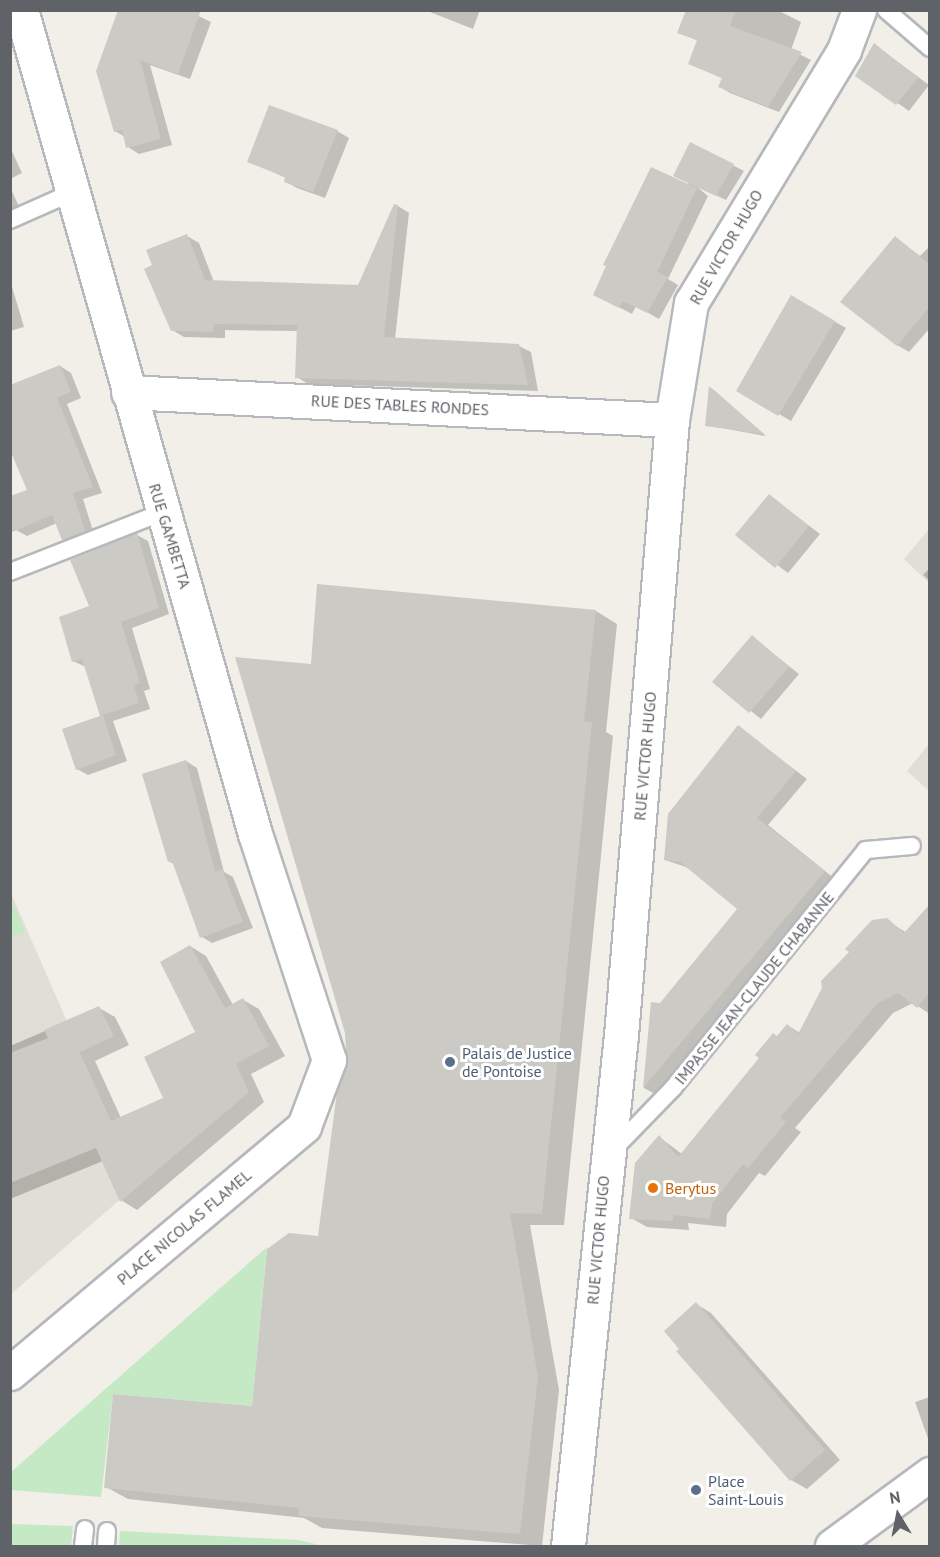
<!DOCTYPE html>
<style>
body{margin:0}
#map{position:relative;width:940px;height:1557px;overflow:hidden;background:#f1efe8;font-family:"PT Sans",sans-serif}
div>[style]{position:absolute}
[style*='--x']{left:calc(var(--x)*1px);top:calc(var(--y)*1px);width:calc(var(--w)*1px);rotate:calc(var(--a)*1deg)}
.education>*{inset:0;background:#e1ded6}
.green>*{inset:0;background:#c5e8c5}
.shadow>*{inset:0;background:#0003}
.building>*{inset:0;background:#cccac5}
.roads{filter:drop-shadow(2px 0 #b5b8bc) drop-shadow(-2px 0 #b5b8bc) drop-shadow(0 2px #b5b8bc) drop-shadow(0 -2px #b5b8bc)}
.service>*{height:16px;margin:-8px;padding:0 8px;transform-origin:8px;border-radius:8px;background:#fff}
.minor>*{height:33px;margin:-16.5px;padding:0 16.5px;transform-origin:16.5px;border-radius:16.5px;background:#fff}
.dots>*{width:16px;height:16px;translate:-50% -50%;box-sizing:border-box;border:3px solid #fff;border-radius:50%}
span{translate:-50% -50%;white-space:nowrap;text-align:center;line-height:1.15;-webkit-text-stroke:6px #fff;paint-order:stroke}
.street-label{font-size:16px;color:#5f6368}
.service-label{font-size:16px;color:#4e5e75}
.left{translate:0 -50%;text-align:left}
.food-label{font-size:16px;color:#c56008}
.frame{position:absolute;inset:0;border:12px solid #5f6368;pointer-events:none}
.north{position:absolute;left:868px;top:1485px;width:60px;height:60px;-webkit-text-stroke:4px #fff;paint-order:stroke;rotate:350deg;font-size:16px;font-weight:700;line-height:24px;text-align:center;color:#5f6368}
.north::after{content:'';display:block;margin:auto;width:21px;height:27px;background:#5f6368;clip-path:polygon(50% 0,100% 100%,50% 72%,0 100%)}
</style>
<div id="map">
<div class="education">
<div style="clip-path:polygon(929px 529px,929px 583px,904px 559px)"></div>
<div style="clip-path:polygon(929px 744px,929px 791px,907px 771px)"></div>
<div style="clip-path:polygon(10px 891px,138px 1184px,11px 1294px,10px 1294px)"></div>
</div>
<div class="green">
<div style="clip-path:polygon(10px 898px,25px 931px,11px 937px,10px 937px)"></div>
<div style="clip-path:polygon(267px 1247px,252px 1406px,113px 1394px,101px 1497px,11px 1490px,10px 1473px)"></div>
<div style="clip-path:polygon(11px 1524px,73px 1526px,71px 1546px,11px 1546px)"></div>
<div style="clip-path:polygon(120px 1531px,298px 1540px,324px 1546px,119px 1546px)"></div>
</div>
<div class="shadow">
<div style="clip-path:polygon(186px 10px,211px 22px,190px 79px,150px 65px,172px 145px,139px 154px,128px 147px,125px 137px,115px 131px,98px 71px)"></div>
<div style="clip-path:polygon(425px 10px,480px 10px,473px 29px)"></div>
<div style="clip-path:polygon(688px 10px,777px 10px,801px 22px,791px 50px,811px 60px,779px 112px,730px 93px,720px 87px,724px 79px,690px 64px,698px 41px,679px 32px)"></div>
<div style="clip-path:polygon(875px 45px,929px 85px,909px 111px,857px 75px)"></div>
<div style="clip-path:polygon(337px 131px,349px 138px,325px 198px,297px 188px,285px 181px,286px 178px,249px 161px)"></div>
<div style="clip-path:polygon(691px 144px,744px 171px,726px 200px,696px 186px,708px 196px,668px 279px,678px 285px,659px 319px,636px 306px,632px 314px,607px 301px,688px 185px)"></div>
<div style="clip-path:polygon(10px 147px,22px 173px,10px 179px)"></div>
<div style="clip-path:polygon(10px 187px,22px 213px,10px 219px)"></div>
<div style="clip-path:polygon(398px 206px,409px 213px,395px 339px,519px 346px,531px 352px,538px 391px,308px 384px,297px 377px,298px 331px,225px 330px,225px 338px,184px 337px,172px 330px,154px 266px,187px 236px,199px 243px,214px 282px,358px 287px)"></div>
<div style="clip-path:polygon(896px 238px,920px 256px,930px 246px,930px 328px,909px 352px,897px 345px)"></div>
<div style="clip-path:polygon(10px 280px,24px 327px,10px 331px)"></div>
<div style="clip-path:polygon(791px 297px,846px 328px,791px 421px,738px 390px)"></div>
<div style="clip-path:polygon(60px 366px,71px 373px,81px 398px,67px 404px,102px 493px,83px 499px,95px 537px,74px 545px,63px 539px,57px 523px,27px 536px,16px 530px)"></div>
<div style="clip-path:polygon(710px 388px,715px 391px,766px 436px,706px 425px)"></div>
<div style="clip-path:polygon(770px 496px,820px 534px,788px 573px,737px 535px)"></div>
<div style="clip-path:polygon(137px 535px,148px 541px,169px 614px,132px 628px,150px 689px,144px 691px,150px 709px,113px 721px,127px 761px,88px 775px,77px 769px,102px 717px,86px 667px,73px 661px,91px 607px)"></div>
<div style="clip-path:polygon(930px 568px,930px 581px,923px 575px)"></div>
<div style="clip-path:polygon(596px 611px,617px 624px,606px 732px,613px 736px,564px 1225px,530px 1225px,559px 1390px,542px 1546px,322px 1528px,304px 1518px,128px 1499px,106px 1487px,253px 1408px,319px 1238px,348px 1066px)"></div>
<div style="clip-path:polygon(752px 637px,799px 674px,761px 719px,714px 682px)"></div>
<div style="clip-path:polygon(738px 727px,807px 779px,768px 825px,835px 879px,655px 1094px,644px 1088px,652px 1003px,660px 1004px,739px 909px,689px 868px,665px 860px)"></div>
<div style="clip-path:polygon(186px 761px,197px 768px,224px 872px,233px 877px,253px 928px,212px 943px,202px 937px,175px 865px,169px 861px)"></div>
<div style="clip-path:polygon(930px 906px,930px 1014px,913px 1003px,893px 1013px,795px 1128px,801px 1132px,765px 1176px,759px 1173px,727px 1214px,726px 1227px,688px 1223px,689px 1230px,647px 1227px,631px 1218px,659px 1137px,682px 1154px,787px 1025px,800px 1033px,886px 920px,907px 933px)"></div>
<div style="clip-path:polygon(190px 946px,206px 956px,233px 1005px,243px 1000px,259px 1009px,285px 1056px,251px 1074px,264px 1102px,137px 1210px,121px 1200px,103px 1161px,10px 1199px,10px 1046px,99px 1008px,115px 1017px,129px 1045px,95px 1061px,121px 1118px,165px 1098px,197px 1033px)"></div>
<div style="clip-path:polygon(696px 1304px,711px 1313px,840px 1460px,807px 1489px,791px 1480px)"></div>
<div style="clip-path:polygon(930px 1397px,930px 1444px,915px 1402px)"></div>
</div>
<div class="building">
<div style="clip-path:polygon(118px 10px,201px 10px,178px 74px,140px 60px,161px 139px,126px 148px,122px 130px,114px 132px,96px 71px)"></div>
<div style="clip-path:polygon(686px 10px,736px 10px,730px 26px,802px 52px,768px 107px,718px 87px,722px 78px,688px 64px,697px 40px,677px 33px)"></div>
<div style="clip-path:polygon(874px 43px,918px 78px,896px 105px,855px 76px)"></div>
<div style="clip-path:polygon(269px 105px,338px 130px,313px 192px,284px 182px,285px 177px,247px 162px)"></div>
<div style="clip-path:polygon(690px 142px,734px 164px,716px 196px,673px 176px)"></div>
<div style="clip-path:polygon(651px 167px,697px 188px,657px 272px,668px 277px,647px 313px,623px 301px,619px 308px,593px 295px,606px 266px,603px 265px)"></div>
<div style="clip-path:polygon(394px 204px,398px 205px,384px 337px,519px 344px,528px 385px,295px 378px,297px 325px,214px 324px,213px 332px,171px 331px,144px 269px,152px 265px,146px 250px,187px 234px,205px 280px,358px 285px)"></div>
<div style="clip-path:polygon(895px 236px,930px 265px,930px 306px,897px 346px,840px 302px)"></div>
<div style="clip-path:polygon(791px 295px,835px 321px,778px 416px,736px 391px)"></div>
<div style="clip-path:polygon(60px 365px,71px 392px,57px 398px,93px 487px,73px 493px,85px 531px,62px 540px,52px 515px,10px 533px,10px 496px,27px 490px,10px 450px,10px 385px)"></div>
<div style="clip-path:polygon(709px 386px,764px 434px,705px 426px)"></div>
<div style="clip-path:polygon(769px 494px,809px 526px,775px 568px,735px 535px)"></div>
<div style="clip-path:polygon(137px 533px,159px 608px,121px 622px,140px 683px,134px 685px,139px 703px,103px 715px,116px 755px,76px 770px,62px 729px,100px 716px,82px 659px,72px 662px,59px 617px,89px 606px,70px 560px)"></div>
<div style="clip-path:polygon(317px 584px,596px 610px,584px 722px,592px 722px,542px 1214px,510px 1213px,538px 1377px,520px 1534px,299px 1516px,299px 1508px,104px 1488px,113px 1394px,252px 1406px,267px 1249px,289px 1233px,318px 1236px,337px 1092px,347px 1066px,345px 1033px,235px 657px,311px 664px)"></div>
<div style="clip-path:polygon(752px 635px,789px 667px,749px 713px,712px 682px)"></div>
<div style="clip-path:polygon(738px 725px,796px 771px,757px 818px,825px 871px,643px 1088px,651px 1002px,660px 1003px,737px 909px,680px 862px,664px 860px,668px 814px)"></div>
<div style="clip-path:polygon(186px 760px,215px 872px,222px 869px,243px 922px,200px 938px,172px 861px,168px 862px,142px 774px)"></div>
<div style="clip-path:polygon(930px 904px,930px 992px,917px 1008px,898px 993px,877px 1004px,780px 1118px,786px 1122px,748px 1168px,743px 1164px,712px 1204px,710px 1219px,673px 1215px,673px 1221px,629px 1219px,635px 1163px,659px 1135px,678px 1157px,759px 1058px,755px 1055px,773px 1033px,777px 1036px,787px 1024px,798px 1034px,822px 988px,821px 981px,849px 952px,845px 949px,872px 920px,887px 918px,904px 933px)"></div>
<div style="clip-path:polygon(190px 945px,225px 1008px,243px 998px,269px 1046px,236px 1064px,249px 1092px,120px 1202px,96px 1148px,10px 1183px,10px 1053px,48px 1038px,44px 1030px,99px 1006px,114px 1036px,80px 1052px,111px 1121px,163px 1098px,144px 1057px,195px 1032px,160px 962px)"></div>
<div style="clip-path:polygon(696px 1302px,825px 1450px,790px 1481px,676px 1351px,679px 1349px,664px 1331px)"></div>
</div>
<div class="roads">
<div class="service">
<div style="--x:886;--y:10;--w:58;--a:40.8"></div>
<div style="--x:10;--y:220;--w:67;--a:-23.9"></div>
<div style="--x:10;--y:572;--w:164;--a:-21.4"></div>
<div style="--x:612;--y:1151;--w:88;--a:-45.9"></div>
<div style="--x:673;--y:1088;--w:306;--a:-51"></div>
<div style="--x:866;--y:850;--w:46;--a:-5"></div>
<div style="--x:83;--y:1546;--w:17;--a:-83"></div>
<div style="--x:106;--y:1546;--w:15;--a:-86"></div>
</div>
<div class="minor">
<div style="--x:128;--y:392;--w:545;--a:2.95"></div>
<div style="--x:10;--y:1373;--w:384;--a:-40"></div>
<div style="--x:304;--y:1126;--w:71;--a:-69.3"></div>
<div style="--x:329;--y:1060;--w:238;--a:-108.1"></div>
<div style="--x:255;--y:834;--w:857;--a:-105.85"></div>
<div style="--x:568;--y:1546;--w:514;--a:-84.08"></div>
<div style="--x:621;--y:1035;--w:617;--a:-85.26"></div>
<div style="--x:672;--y:420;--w:119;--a:-80.8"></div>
<div style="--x:691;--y:303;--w:296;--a:-58.8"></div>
<div style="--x:844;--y:50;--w:43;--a:-69.4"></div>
<div style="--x:832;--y:1546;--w:122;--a:-36.3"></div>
</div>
</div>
<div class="dots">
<div style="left:450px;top:1062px;background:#5c6f8a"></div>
<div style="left:653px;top:1188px;background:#e8710a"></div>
<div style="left:696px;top:1490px;background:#5c6f8a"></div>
</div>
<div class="street-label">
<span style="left:726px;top:247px;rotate:-60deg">RUE VICTOR HUGO</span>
<span style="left:400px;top:405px;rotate:3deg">RUE DES TABLES RONDES</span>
<span style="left:170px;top:536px;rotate:73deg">RUE GAMBETTA</span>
<span style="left:645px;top:756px;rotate:-85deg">RUE VICTOR HUGO</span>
<span style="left:754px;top:988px;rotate:-51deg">IMPASSE JEAN-CLAUDE CHABANNE</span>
<span style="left:184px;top:1227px;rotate:-40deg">PLACE NICOLAS FLAMEL</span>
<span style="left:598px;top:1240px;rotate:-85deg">RUE VICTOR HUGO</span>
</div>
<div class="service-label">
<span class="left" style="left:462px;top:1062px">Palais de Justice<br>de Pontoise</span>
<span class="left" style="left:708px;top:1490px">Place<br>Saint-Louis</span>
</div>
<div class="food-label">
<span class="left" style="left:665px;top:1188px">Berytus</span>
</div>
<div class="frame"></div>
<div class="north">N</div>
</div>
